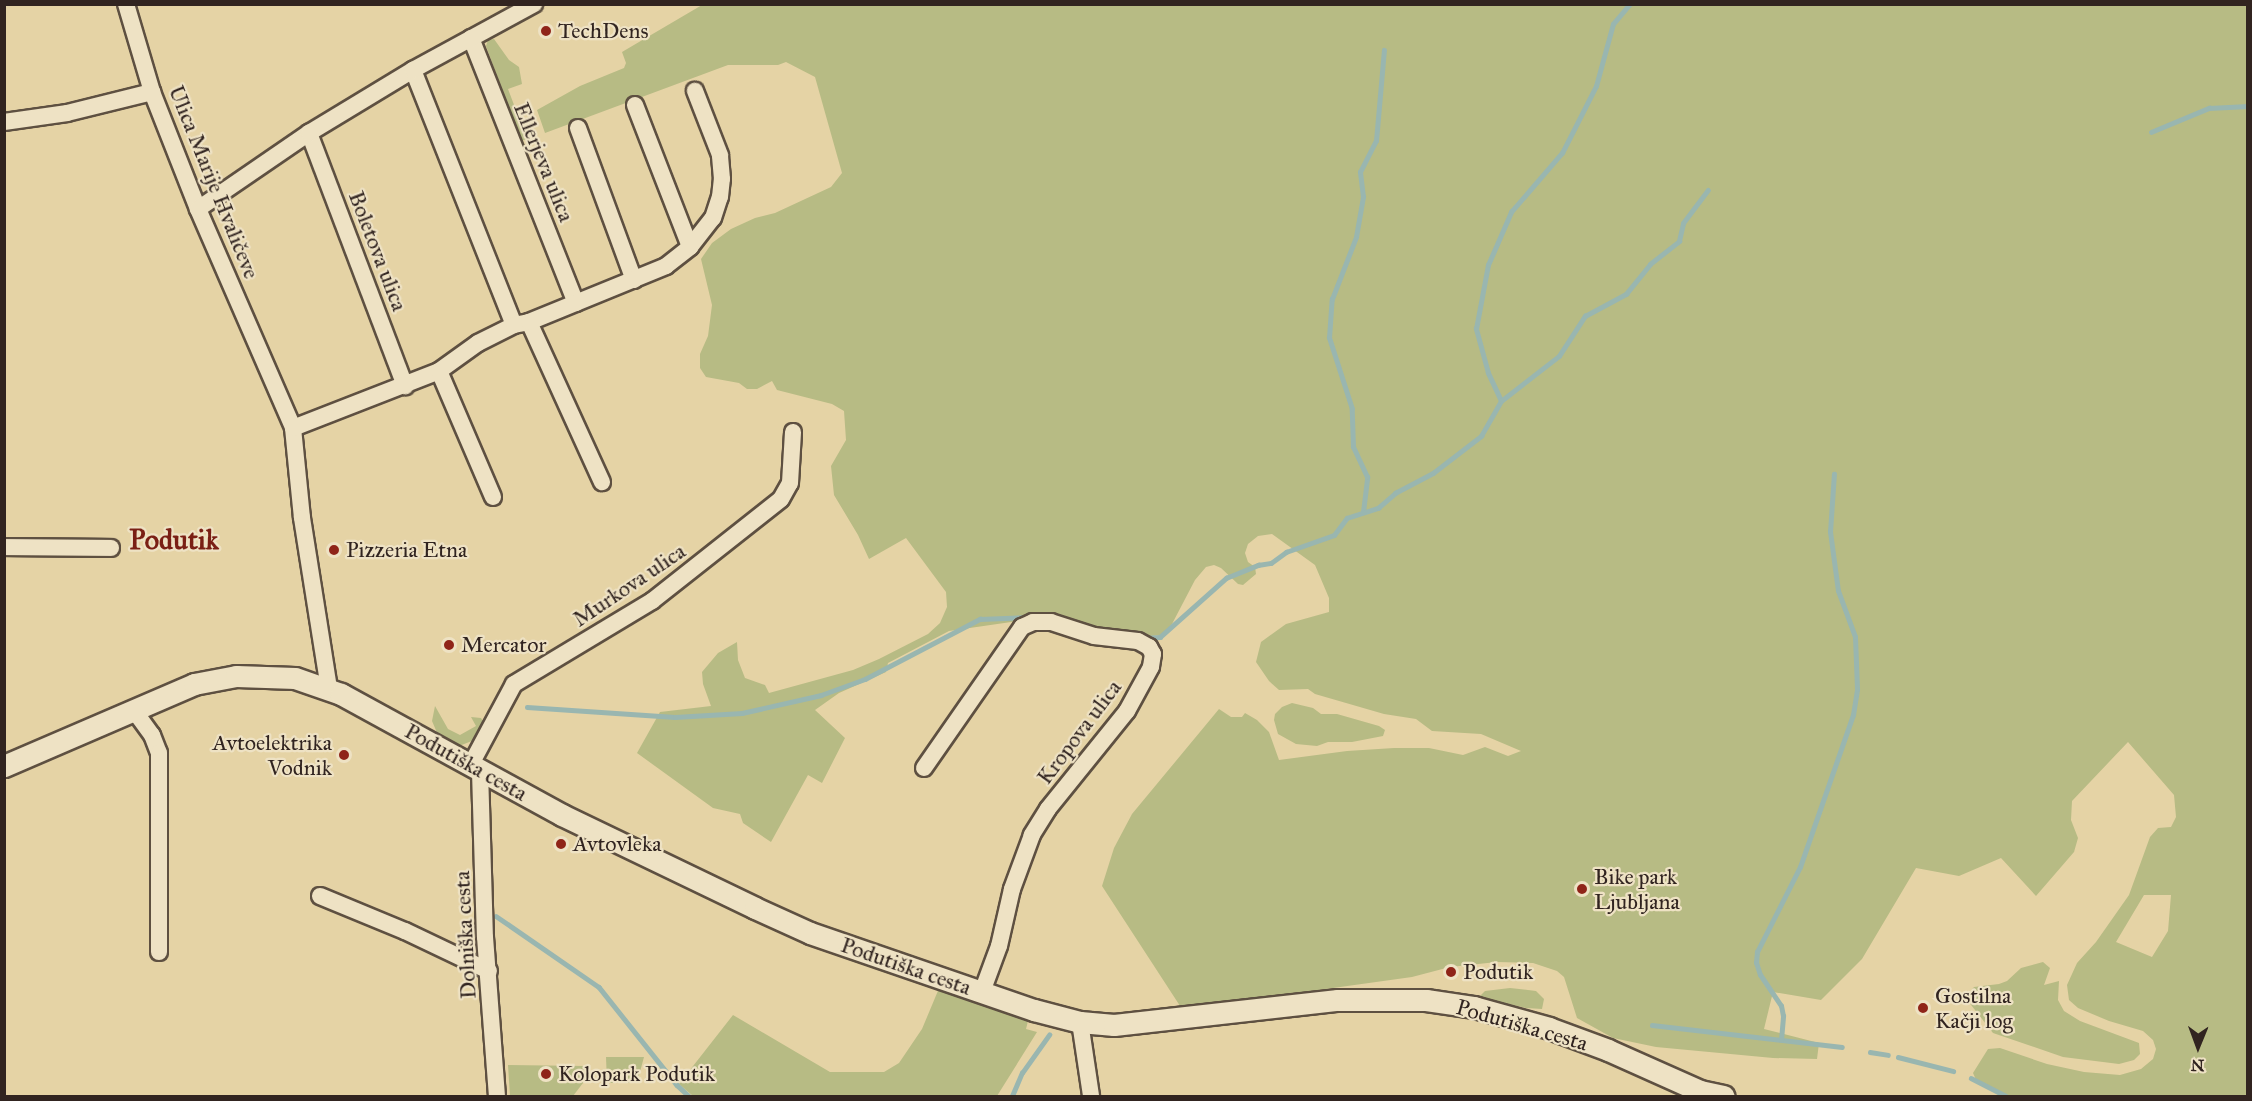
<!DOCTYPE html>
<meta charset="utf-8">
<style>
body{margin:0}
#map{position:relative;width:2252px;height:1101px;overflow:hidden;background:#e5d3a5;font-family:"IM FELL Great Primer",serif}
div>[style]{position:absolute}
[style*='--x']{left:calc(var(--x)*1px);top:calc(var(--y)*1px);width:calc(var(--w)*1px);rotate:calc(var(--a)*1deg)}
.green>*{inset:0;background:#b7bb84}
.stream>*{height:4.5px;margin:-2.25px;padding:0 2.25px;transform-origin:2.25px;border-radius:2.25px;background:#99b6b0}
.roads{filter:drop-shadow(2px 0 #5e5041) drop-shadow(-2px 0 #5e5041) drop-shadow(0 2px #5e5041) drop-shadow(0 -2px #5e5041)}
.minor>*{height:16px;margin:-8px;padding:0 8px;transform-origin:8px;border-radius:8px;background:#eee2c4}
.tertiary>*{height:21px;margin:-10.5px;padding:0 10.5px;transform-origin:10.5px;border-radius:10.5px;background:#eee2c4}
.dots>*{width:16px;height:16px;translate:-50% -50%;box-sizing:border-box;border:3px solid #eee2c4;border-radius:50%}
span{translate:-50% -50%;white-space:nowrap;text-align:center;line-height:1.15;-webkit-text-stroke:4.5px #eee2c4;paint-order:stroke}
.poi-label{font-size:22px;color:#312420}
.left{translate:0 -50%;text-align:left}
.right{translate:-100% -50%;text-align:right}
.street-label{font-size:22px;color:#312420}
.district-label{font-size:28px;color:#7a1f14;font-weight:700}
.frame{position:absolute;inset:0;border:6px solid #312420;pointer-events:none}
.north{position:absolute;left:2168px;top:1017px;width:60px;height:60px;-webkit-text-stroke:4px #eee2c4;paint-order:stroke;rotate:181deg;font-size:16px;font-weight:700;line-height:24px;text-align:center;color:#312420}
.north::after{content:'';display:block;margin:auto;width:21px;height:27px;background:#312420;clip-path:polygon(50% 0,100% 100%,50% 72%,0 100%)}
</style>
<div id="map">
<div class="green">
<div style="clip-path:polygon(evenodd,702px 5px,2247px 5px,2247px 1096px,2003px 1096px,1977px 1082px,1973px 1073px,1988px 1049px,2000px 1048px,2047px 1064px,2084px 1072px,2120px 1075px,2141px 1069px,2153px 1059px,2156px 1049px,2153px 1040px,2143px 1031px,2109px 1021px,2078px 1008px,2069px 1000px,2067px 985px,2077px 963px,2096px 942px,2129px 895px,2150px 837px,2158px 828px,2171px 827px,2176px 817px,2174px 795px,2128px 742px,2072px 801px,2071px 820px,2078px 838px,2074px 852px,2036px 896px,2001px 858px,1959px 876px,1916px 868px,1862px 959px,1821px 1000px,1773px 992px,1764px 1029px,1819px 1043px,1817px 1059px,1773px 1058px,1656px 1047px,1613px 1038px,1577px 1018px,1564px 977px,1557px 971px,1533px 963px,1497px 962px,1450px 967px,1412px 977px,1182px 1009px,1102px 886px,1114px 848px,1132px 814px,1219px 709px,1231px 717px,1242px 717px,1245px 713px,1257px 720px,1269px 732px,1279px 760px,1347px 751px,1394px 748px,1429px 748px,1463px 755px,1485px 747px,1508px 756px,1521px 751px,1481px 734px,1432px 731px,1416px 719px,1384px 714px,1315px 694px,1308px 689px,1279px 690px,1269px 681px,1256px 662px,1261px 642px,1286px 624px,1329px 612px,1329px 598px,1315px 565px,1272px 534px,1258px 536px,1248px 544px,1245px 553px,1248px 562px,1255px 567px,1256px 574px,1243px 585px,1238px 584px,1221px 568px,1214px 565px,1206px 567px,1195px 580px,1172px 624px,1163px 635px,1141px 637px,1018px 621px,949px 631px,888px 663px,886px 672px,839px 693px,815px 710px,845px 738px,822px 783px,808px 775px,771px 842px,743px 823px,740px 814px,713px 808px,637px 753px,660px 712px,711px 706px,703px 684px,702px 672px,718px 653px,737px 642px,738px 660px,745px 678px,765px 685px,769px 693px,853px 670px,879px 659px,928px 634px,940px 623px,947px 607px,946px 592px,906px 538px,869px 559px,858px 535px,834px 495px,831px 466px,846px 440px,844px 411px,832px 404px,777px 390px,772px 381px,757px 389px,747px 389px,739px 383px,706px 377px,700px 368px,700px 354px,708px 336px,712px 305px,701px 259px,712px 243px,731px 229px,755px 218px,775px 213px,831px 187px,842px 173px,815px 77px,786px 62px,778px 65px,728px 65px,545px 133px,537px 110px,580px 86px,624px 68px,626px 63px,622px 52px,702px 5px,2144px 895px,2171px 895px,2168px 931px,2152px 957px,2116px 942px,2144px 895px)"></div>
<div style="clip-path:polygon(494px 39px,509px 60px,519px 67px,522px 84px,508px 89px,527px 139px,521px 141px,486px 46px,488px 40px)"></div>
<div style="clip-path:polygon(1292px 703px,1313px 708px,1321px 714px,1337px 714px,1379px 726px,1385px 730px,1383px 736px,1352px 742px,1328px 742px,1317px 746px,1296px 744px,1278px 734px,1274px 720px,1275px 714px,1282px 707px)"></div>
<div style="clip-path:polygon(435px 706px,448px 729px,460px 735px,476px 726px,471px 717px,481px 718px,484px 723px,477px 739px,459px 746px,438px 735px,432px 721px)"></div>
<div style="clip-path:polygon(2043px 962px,2050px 968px,2044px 985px,2059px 981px,2058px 1000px,2064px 1011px,2080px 1021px,2139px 1043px,2140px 1054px,2134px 1060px,2119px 1064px,2063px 1057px,1993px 1033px,1968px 1001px,1969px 993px,1974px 987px,1999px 984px,2007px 981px,2021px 968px)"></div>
<div style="clip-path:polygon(940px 986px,1029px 1017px,1026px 1029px,1037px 1032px,997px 1096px,693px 1096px,679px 1084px,733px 1015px,830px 1072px,884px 1072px,899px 1063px,922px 1029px)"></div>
<div style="clip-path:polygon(1510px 988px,1536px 991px,1544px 999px,1542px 1009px,1526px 1008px,1479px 997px,1485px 991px)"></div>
<div style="clip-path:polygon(606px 1057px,644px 1057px,637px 1083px,607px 1083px)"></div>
<div style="clip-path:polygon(508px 1065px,585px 1066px,583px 1083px,573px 1096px,510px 1096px)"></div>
</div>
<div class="stream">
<div style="--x:2151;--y:132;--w:63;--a:-22.5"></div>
<div style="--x:2209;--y:108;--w:39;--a:-3"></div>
<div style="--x:1501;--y:401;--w:31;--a:-115"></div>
<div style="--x:1488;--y:373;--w:46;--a:-105.3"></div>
<div style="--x:1476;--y:329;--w:65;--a:-79.4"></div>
<div style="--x:1488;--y:265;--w:58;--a:-66.5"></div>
<div style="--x:1511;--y:212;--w:78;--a:-49.2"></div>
<div style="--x:1562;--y:153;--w:75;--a:-63.1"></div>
<div style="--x:1596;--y:86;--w:64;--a:-74.7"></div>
<div style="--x:1613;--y:24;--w:26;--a:-50"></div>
<div style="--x:1363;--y:512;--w:35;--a:-83"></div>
<div style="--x:1367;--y:477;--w:33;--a:-115"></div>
<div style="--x:1353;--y:447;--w:38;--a:-92"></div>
<div style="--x:1352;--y:409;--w:75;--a:-107.9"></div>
<div style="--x:1329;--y:338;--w:39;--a:-86"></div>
<div style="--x:1332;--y:299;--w:66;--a:-68.8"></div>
<div style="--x:1356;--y:237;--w:41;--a:-80.1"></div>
<div style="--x:1363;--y:197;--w:25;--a:-97"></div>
<div style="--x:1360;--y:172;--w:35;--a:-63"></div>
<div style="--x:1376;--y:141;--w:91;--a:-85"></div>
<div style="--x:1143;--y:638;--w:17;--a:-3"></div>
<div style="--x:1160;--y:637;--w:89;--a:-41.8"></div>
<div style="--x:1226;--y:578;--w:35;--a:-22"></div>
<div style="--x:1258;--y:565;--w:13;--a:-9"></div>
<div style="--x:1271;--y:563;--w:19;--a:-36"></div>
<div style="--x:1286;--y:552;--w:51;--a:-19.5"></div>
<div style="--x:1334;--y:535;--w:21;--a:-53"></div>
<div style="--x:1347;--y:518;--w:33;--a:-18"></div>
<div style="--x:1378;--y:508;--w:23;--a:-41"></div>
<div style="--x:1395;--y:493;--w:43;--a:-27.8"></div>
<div style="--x:1433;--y:473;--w:61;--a:-37.6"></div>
<div style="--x:1481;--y:436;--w:40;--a:-60.3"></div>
<div style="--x:1501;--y:401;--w:73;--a:-37.8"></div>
<div style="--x:1559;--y:356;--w:48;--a:-57"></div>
<div style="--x:1585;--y:316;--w:47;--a:-28.2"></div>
<div style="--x:1626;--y:294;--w:38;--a:-51"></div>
<div style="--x:1650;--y:264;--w:37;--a:-38"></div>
<div style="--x:1679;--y:241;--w:18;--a:-77"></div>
<div style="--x:1683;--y:223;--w:41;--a:-52.9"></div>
<div style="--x:527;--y:707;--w:148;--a:3.9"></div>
<div style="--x:675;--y:717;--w:67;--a:-3.4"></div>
<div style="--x:742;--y:713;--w:81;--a:-12.8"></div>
<div style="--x:821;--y:695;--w:47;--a:-20"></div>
<div style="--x:865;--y:679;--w:130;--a:-27.6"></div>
<div style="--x:980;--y:619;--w:49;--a:-2.3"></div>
<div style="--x:496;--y:916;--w:125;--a:34.6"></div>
<div style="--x:599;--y:987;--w:125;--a:51.5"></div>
<div style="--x:677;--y:1085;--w:16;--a:43"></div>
<div style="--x:1652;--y:1025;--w:191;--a:6.6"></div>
<div style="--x:1781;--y:1040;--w:24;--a:-85"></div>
<div style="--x:1783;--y:1016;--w:10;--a:-101"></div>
<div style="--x:1781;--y:1006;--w:37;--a:-124"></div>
<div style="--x:1760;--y:975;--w:13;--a:-108"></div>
<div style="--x:1756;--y:963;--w:11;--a:-85"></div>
<div style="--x:1757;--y:952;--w:95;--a:-63.2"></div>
<div style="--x:1800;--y:867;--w:161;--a:-70.8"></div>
<div style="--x:1853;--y:715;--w:26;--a:-81"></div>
<div style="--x:1857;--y:689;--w:52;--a:-92.2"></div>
<div style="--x:1855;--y:637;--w:49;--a:-110.3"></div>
<div style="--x:1838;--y:591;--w:60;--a:-97.7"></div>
<div style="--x:1830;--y:532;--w:58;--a:-86.1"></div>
<div style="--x:1870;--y:1052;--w:18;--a:9"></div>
<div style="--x:1898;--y:1057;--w:57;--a:14.3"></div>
<div style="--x:1971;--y:1078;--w:39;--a:27"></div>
<div style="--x:1012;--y:1096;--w:25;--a:-67"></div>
<div style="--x:1022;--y:1073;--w:47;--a:-54.6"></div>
</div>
<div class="roads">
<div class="minor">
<div style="--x:126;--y:4;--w:92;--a:73.5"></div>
<div style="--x:152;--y:92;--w:126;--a:68.5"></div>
<div style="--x:198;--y:209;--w:239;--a:66.5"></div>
<div style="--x:293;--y:428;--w:90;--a:84.3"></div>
<div style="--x:302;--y:518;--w:172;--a:81"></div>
<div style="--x:471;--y:38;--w:285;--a:68.4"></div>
<div style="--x:413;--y:70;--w:274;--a:68.4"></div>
<div style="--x:635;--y:105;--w:152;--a:68.8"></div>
<div style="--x:4;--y:122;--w:64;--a:-8.1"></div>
<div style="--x:67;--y:113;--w:88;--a:-13.9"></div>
<div style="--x:578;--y:128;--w:162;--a:69.8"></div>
<div style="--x:309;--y:133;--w:271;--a:69.2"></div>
<div style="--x:198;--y:209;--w:135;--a:-34.4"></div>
<div style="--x:309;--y:133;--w:122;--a:-31.2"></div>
<div style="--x:413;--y:70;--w:138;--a:-28.6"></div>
<div style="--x:529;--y:322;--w:176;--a:65.5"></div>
<div style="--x:439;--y:371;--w:137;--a:66.8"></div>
<div style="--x:293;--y:428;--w:157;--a:-21.3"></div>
<div style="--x:439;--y:371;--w:48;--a:-35.7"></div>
<div style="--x:478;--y:343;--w:40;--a:-26.6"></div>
<div style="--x:514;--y:325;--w:15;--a:-11"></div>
<div style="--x:529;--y:322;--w:148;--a:-22.2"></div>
<div style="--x:666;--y:266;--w:31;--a:-38"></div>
<div style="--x:690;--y:247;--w:37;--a:-52"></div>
<div style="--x:713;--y:218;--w:22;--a:-72"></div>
<div style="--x:720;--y:197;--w:18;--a:-84"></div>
<div style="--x:722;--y:179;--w:24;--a:-95"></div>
<div style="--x:720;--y:155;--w:69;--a:-111.3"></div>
<div style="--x:4;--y:547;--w:107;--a:0.5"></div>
<div style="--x:133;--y:709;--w:32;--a:54"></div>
<div style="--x:152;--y:735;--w:19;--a:69"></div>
<div style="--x:159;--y:753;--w:199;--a:90"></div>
<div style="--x:470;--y:766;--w:93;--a:-61.8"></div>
<div style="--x:514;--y:684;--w:161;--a:-31"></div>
<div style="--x:652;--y:601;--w:164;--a:-38.3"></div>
<div style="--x:781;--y:499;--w:18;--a:-61"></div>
<div style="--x:790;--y:483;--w:51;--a:-86.6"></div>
<div style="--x:924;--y:768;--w:172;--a:-55.2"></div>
<div style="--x:1022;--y:627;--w:12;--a:-24"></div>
<div style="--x:1033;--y:622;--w:18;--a:0"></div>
<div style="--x:1051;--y:622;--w:45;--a:18"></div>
<div style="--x:1094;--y:636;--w:44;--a:6.5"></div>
<div style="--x:1138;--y:641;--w:13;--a:29"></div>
<div style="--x:1149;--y:647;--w:8;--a:60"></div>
<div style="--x:1153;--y:654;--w:13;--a:99"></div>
<div style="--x:1151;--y:667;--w:50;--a:118.6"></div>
<div style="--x:1127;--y:711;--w:126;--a:128.9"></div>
<div style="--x:1048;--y:809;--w:31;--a:122"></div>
<div style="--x:1032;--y:835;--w:58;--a:110.3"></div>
<div style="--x:1012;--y:889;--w:58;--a:102.8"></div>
<div style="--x:999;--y:946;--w:49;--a:110.3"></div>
<div style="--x:480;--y:771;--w:166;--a:88.3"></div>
<div style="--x:485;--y:937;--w:159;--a:85.7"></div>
<div style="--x:320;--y:896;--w:92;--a:22.4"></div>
<div style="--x:405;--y:931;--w:93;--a:25.5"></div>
<div style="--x:1080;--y:1022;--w:75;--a:81.5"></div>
</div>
<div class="tertiary">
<div style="--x:4;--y:766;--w:207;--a:-23.3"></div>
<div style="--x:194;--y:684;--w:43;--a:-10.8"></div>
<div style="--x:236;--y:676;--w:59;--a:1.9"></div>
<div style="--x:295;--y:678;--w:49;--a:19.2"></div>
<div style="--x:341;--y:694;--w:252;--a:28.7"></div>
<div style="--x:562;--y:815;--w:214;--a:25.7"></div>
<div style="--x:755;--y:908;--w:60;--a:24.4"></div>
<div style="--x:810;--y:933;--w:237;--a:19"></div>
<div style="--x:1034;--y:1010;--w:48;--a:14.6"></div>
<div style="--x:1080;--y:1022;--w:34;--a:5"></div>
<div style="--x:1114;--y:1025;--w:225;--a:-6.4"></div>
<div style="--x:1338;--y:1000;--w:88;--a:0"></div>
<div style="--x:1426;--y:1000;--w:49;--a:8.3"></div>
<div style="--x:1474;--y:1007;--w:78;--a:15.6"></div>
<div style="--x:1549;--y:1028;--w:63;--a:20.4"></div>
<div style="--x:1608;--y:1050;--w:101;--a:24"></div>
<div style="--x:1700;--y:1091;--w:24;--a:12"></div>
</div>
</div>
<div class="dots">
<div style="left:546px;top:31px;background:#8f2418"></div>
<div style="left:334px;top:550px;background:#8f2418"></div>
<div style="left:449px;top:645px;background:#8f2418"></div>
<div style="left:344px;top:755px;background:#8f2418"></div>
<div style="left:561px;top:844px;background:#8f2418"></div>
<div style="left:1582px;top:889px;background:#8f2418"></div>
<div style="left:1451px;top:972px;background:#8f2418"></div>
<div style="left:1923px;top:1008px;background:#8f2418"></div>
<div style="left:546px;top:1074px;background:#8f2418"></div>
</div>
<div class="poi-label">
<span class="left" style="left:558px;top:31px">TechDens</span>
<span class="left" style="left:346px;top:550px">Pizzeria Etna</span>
<span class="left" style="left:461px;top:645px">Mercator</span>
<span class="right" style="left:332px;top:755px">Avtoelektrika<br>Vodnik</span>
<span class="left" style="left:573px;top:844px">Avtovleka</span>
<span class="left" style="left:1594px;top:889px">Bike park<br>Ljubljana</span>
<span class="left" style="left:1463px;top:972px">Podutik</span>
<span class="left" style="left:1935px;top:1008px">Gostilna<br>Kačji log</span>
<span class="left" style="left:558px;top:1074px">Kolopark Podutik</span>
</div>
<div class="street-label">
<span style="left:544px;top:162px;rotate:68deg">Ellerjeva ulica</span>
<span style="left:214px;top:182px;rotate:68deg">Ulica Marije Hvaličeve</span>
<span style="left:378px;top:251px;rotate:69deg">Boletova ulica</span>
<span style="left:629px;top:585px;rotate:-34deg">Murkova ulica</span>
<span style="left:1079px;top:732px;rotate:-53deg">Kropova ulica</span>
<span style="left:466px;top:762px;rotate:29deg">Podutiška cesta</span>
<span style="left:465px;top:935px;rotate:-93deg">Dolniška cesta</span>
<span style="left:906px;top:966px;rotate:19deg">Podutiška cesta</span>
<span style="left:1522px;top:1025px;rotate:16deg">Podutiška cesta</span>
</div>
<div class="district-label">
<span style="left:174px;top:540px">Podutik</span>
</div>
<div class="frame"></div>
<div class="north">N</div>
</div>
